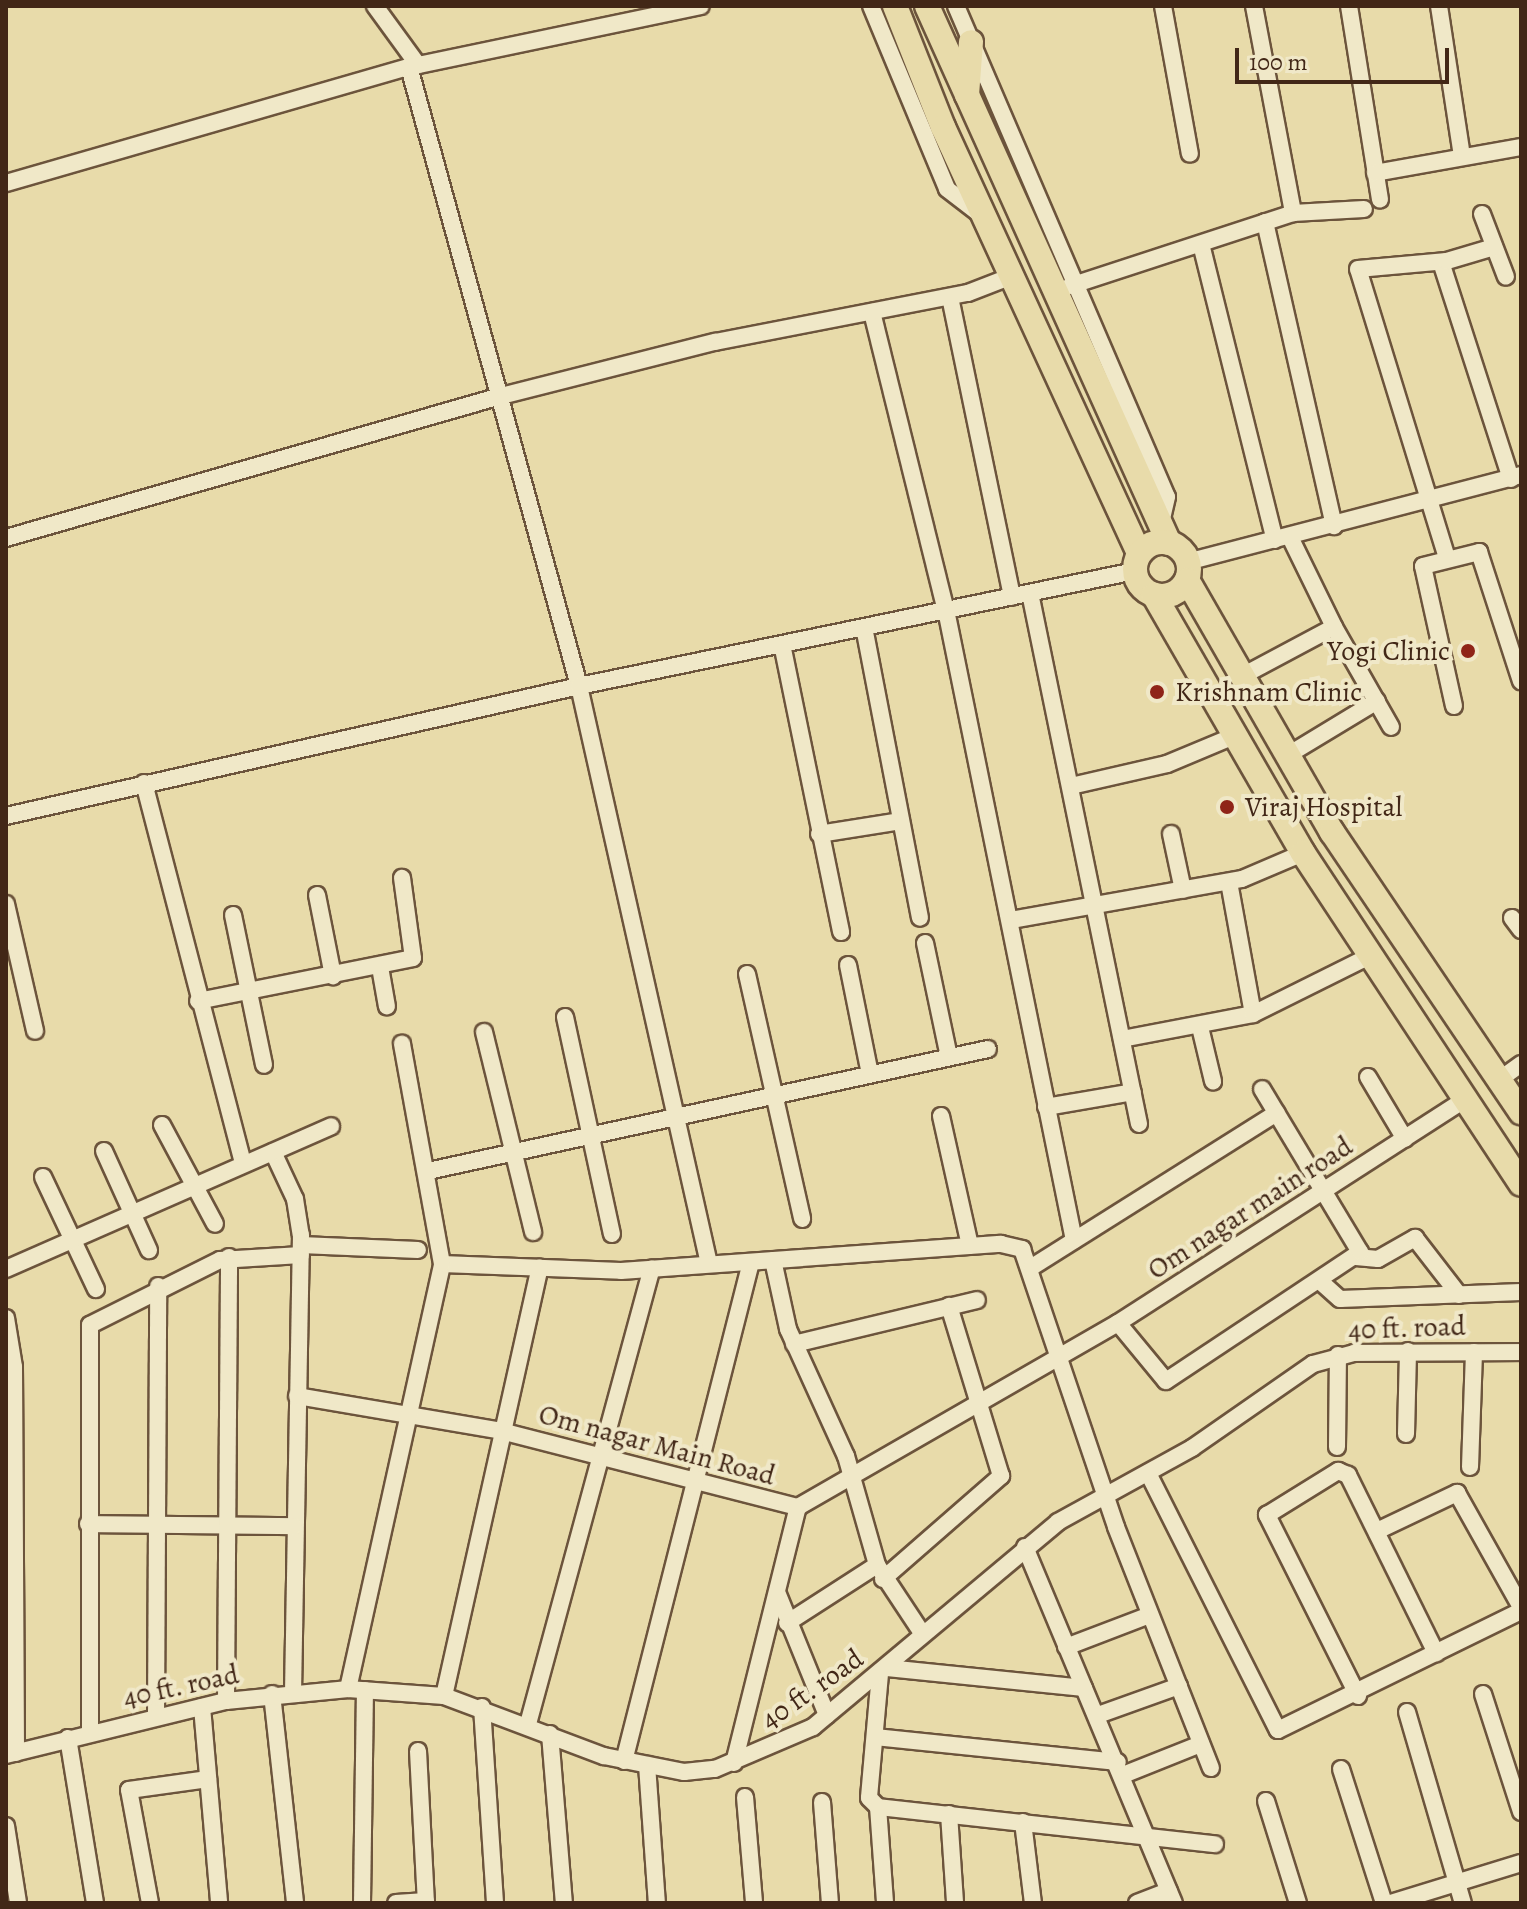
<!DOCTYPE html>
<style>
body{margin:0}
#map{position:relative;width:1527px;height:1909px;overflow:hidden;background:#e8dbaa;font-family:Alegreya,serif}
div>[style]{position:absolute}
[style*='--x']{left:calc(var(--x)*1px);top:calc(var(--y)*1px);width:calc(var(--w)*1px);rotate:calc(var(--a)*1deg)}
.roads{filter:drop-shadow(2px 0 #6c543c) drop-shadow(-2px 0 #6c543c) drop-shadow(0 2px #6c543c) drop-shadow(0 -2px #6c543c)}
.minor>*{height:16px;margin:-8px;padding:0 8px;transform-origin:8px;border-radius:8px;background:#f0e8c8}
.highway>*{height:24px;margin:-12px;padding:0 12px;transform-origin:12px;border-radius:12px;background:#e8dbaa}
.highway>.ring{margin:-12px;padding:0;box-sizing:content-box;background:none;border:24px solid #e8dbaa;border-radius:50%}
.dots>*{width:22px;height:22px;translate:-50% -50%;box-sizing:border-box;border:4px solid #f0e8c8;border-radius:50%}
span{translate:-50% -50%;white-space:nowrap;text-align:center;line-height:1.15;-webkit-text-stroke:8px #f0e8c8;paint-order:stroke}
.poi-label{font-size:28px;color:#422717}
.right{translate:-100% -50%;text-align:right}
.left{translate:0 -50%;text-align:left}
.street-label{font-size:28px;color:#422717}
.frame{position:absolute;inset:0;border:8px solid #422717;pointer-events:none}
.scale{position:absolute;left:1235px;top:48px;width:214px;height:36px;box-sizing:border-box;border:4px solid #422717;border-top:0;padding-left:10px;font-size:24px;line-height:28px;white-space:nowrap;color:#422717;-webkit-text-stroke:6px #f0e8c8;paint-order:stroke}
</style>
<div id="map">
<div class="roads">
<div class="minor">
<div style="--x:375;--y:6;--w:73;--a:53.9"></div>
<div style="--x:871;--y:6;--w:198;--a:67.4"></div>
<div style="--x:947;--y:189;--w:43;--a:37.4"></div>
<div style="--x:956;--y:6;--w:534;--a:66.75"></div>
<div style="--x:1167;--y:497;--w:28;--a:103"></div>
<div style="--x:1163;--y:6;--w:150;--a:79.7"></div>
<div style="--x:1254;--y:6;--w:211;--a:79.3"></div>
<div style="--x:1349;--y:6;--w:196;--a:80.9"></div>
<div style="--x:1439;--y:6;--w:152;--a:81.3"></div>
<div style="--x:409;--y:67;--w:642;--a:74.64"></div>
<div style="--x:579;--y:686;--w:592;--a:77.32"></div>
<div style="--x:1375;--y:173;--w:148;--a:-10.1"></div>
<div style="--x:6;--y:183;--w:419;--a:-16.1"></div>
<div style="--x:409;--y:67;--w:298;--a:-11.8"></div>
<div style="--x:1482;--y:214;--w:67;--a:69.1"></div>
<div style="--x:1265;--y:222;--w:312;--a:77.2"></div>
<div style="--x:1201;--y:244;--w:305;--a:76"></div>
<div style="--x:1441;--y:262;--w:228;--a:72.1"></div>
<div style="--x:1070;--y:286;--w:235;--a:-18.1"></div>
<div style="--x:1293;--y:213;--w:71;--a:-3.2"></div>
<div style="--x:950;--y:297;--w:306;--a:78.3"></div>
<div style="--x:872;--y:312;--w:307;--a:76.1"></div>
<div style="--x:946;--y:610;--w:643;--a:78.52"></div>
<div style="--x:1290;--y:537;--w:100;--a:63.9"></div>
<div style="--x:6;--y:538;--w:511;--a:-16.02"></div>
<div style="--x:497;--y:397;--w:225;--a:-14.2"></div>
<div style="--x:715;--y:342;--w:258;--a:-11"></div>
<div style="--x:968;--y:293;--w:47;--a:-21.1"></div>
<div style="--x:1447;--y:558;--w:302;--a:-107.1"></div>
<div style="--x:1358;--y:269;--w:89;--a:-5.1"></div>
<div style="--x:1447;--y:261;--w:49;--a:-16.6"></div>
<div style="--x:1187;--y:562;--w:345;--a:-14.6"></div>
<div style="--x:1030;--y:593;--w:542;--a:78.4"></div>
<div style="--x:864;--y:627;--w:296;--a:79.1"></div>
<div style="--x:782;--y:644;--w:294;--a:78.4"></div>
<div style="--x:1244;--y:675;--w:102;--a:-28.1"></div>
<div style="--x:1334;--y:627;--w:115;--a:60.3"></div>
<div style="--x:1454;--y:706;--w:143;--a:-102.5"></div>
<div style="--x:1423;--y:566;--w:58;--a:-14"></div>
<div style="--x:1479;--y:552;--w:136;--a:72"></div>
<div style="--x:1288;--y:755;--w:104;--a:-31.2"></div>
<div style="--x:144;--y:783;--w:393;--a:75.4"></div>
<div style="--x:1071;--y:786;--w:98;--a:-12.9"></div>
<div style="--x:1167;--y:764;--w:73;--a:-22.7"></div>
<div style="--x:6;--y:816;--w:588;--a:-12.78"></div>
<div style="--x:579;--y:686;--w:568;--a:-11.69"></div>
<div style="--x:819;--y:834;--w:83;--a:-9"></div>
<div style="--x:1171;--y:834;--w:57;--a:77.9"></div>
<div style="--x:1229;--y:882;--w:134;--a:79.7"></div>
<div style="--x:317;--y:895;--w:83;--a:78.8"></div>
<div style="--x:6;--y:904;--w:130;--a:77.1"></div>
<div style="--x:233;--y:915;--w:153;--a:78.3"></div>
<div style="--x:1512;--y:918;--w:15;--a:53"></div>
<div style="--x:1011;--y:920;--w:235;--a:-10.1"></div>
<div style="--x:1242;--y:879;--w:66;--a:-23.1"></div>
<div style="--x:925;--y:943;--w:116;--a:78.1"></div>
<div style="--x:848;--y:965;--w:111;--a:78.6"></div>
<div style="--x:380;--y:967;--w:40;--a:80"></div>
<div style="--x:747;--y:974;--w:251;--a:77.3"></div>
<div style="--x:198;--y:1001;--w:219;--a:-11.3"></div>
<div style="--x:413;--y:958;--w:81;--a:-97.8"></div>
<div style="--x:565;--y:1017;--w:222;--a:77.8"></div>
<div style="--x:1200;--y:1027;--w:56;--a:76.5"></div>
<div style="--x:484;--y:1032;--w:206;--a:76.2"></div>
<div style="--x:1122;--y:1039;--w:133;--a:-10.8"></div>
<div style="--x:1253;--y:1014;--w:131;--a:-26.4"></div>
<div style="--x:1368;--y:1077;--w:72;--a:59.2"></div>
<div style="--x:1499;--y:1080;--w:27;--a:-36"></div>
<div style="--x:1046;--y:1107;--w:88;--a:-9.8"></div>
<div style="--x:941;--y:1116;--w:133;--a:77.4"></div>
<div style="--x:162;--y:1125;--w:112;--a:61.8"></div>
<div style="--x:104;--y:1151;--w:109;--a:65.6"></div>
<div style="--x:273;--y:1152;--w:52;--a:64.9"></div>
<div style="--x:295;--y:1199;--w:36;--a:81"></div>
<div style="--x:301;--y:1235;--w:455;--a:91"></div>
<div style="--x:428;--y:1171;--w:573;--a:-12.29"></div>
<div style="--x:43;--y:1177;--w:124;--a:64.7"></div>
<div style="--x:301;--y:1245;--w:117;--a:2.4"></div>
<div style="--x:1356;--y:1257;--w:22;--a:5"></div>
<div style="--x:1378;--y:1259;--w:43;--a:-29.6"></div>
<div style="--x:1415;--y:1238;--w:72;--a:52.3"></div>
<div style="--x:773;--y:1260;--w:71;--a:77.7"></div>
<div style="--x:788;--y:1329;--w:140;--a:65.5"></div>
<div style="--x:846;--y:1456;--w:113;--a:74.1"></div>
<div style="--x:877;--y:1565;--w:82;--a:56.5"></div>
<div style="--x:442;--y:1264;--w:179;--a:2.2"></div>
<div style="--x:621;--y:1271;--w:381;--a:-4.1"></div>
<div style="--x:1001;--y:1244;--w:22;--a:13"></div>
<div style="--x:1022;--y:1249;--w:293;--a:71.3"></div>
<div style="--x:1116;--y:1527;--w:259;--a:68.5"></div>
<div style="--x:1032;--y:1267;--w:289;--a:-32.2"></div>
<div style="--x:6;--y:1269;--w:355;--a:-23.7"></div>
<div style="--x:1322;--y:1283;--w:24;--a:42"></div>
<div style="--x:1340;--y:1299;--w:181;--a:-2.2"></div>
<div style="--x:6;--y:1318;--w:50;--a:80.7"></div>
<div style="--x:14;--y:1367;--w:386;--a:89.7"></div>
<div style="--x:1118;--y:1323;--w:75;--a:50.4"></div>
<div style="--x:1166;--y:1381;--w:233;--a:-33.6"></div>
<div style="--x:1360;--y:1252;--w:190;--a:-121"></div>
<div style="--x:794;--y:1344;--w:188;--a:-13.5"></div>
<div style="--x:297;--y:1396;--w:207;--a:9.7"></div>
<div style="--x:501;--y:1431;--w:307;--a:14.4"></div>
<div style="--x:798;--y:1507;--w:369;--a:-29.9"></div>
<div style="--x:1118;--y:1323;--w:412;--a:-32.8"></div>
<div style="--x:1406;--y:1434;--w:83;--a:-88.6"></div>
<div style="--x:1337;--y:1447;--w:92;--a:-89.4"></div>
<div style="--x:1470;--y:1467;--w:115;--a:-88"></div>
<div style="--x:1148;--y:1473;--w:288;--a:63.2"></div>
<div style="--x:1278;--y:1730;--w:271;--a:-26.1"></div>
<div style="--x:88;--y:1524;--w:206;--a:0.6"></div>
<div style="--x:1377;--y:1531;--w:89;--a:-25.4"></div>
<div style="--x:1457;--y:1493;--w:131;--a:60.7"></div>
<div style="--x:1025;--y:1547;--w:386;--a:67.3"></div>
<div style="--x:883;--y:1579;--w:157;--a:-41.1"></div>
<div style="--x:1001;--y:1476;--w:178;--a:-107"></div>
<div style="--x:777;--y:1592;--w:133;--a:67.9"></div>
<div style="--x:787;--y:1623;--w:107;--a:-32.8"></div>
<div style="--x:1066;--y:1647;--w:90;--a:-20.9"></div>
<div style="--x:887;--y:1668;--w:198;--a:5.8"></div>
<div style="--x:880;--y:1674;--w:124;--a:95.1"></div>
<div style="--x:869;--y:1798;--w:13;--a:45"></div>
<div style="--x:878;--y:1807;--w:339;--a:6.3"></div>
<div style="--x:348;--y:1689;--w:435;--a:-77.5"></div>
<div style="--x:442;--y:1264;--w:224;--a:-100.3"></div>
<div style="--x:272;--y:1694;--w:210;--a:83.7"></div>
<div style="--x:1483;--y:1694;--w:124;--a:72.1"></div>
<div style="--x:444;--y:1696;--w:439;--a:-77.4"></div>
<div style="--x:1358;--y:1696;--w:203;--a:-116.7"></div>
<div style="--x:1267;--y:1515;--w:84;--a:-31.8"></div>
<div style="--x:1338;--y:1471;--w:11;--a:22"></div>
<div style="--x:1348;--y:1475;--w:199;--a:63.7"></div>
<div style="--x:226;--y:1701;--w:444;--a:-89.6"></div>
<div style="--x:202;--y:1707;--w:197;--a:85"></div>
<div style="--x:482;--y:1707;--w:196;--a:86.2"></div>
<div style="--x:1407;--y:1712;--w:199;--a:73.7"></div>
<div style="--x:156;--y:1715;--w:429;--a:-89.7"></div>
<div style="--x:1098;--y:1715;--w:86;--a:-19.7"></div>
<div style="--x:528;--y:1724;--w:472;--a:-74.8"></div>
<div style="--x:90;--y:1732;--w:407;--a:-90"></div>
<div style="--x:90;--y:1325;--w:145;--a:-26.6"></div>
<div style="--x:220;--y:1260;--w:81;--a:-3.5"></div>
<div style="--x:550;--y:1734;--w:170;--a:85.3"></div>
<div style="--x:875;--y:1737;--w:244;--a:5.9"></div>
<div style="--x:68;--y:1738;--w:167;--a:80.7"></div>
<div style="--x:418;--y:1751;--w:152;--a:87"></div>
<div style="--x:6;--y:1755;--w:227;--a:-13.8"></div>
<div style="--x:226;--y:1701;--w:123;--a:-5.6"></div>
<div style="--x:348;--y:1689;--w:96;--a:4.2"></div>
<div style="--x:444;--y:1696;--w:171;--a:20.6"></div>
<div style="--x:604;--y:1756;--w:82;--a:11.3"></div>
<div style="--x:684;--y:1772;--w:31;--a:-6"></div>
<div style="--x:715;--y:1769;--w:107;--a:-23.2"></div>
<div style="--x:813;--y:1727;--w:319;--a:-39.9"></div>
<div style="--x:1058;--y:1522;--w:153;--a:-28.9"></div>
<div style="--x:1192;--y:1448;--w:147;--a:-34.8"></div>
<div style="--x:1313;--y:1364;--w:42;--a:-15"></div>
<div style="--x:1354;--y:1353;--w:167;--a:-0.3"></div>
<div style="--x:624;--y:1761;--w:515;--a:-75.72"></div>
<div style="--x:734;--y:1763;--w:264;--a:-76"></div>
<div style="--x:647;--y:1765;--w:138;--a:85.9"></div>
<div style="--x:1341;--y:1769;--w:141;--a:72.2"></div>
<div style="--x:1123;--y:1775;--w:84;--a:-21.7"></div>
<div style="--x:745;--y:1797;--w:106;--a:85.1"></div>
<div style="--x:1266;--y:1801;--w:107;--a:72.6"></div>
<div style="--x:822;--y:1802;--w:101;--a:85.5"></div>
<div style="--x:878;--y:1807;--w:96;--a:85.8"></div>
<div style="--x:949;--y:1814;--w:89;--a:86.1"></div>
<div style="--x:1023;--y:1822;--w:82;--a:83"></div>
<div style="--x:6;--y:1826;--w:78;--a:81.1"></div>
<div style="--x:150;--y:1903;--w:115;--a:-100.5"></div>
<div style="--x:129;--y:1790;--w:80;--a:-7.9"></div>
<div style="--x:362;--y:1903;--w:213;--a:-89.2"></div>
<div style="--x:396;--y:1903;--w:30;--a:-4"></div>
<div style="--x:1137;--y:1903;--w:34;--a:-21"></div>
<div style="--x:1391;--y:1903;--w:136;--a:-17.1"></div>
</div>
<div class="highway">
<div style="--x:895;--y:6;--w:130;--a:68.4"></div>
<div style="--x:943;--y:127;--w:469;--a:65.3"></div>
<div style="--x:927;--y:6;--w:589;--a:65.74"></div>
<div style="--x:967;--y:95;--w:53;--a:-85.7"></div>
<div class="ring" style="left:1135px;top:542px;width:30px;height:30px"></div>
<div style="--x:1187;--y:580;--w:291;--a:60.1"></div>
<div style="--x:1332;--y:832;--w:338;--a:56"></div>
<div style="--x:1154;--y:595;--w:298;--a:60"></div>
<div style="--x:1303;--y:853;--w:396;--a:56.6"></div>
</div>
</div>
<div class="dots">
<div style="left:1468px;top:651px;background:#8f2418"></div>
<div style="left:1157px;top:692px;background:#8f2418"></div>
<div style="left:1227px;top:807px;background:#8f2418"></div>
</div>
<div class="poi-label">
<span class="right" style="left:1450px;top:651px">Yogi Clinic</span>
<span class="left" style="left:1175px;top:692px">Krishnam Clinic</span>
<span class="left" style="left:1245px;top:807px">Viraj Hospital</span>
</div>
<div class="street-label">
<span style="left:1250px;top:1208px;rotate:-33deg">Om nagar main road</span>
<span style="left:1407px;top:1328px;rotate:-2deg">40 ft. road</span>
<span style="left:657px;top:1445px;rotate:15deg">Om nagar Main Road</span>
<span style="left:181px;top:1686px;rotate:-12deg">40 ft. road</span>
<span style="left:812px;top:1689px;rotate:-35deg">40 ft. road</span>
</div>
<div class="frame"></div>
<div class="scale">100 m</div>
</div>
